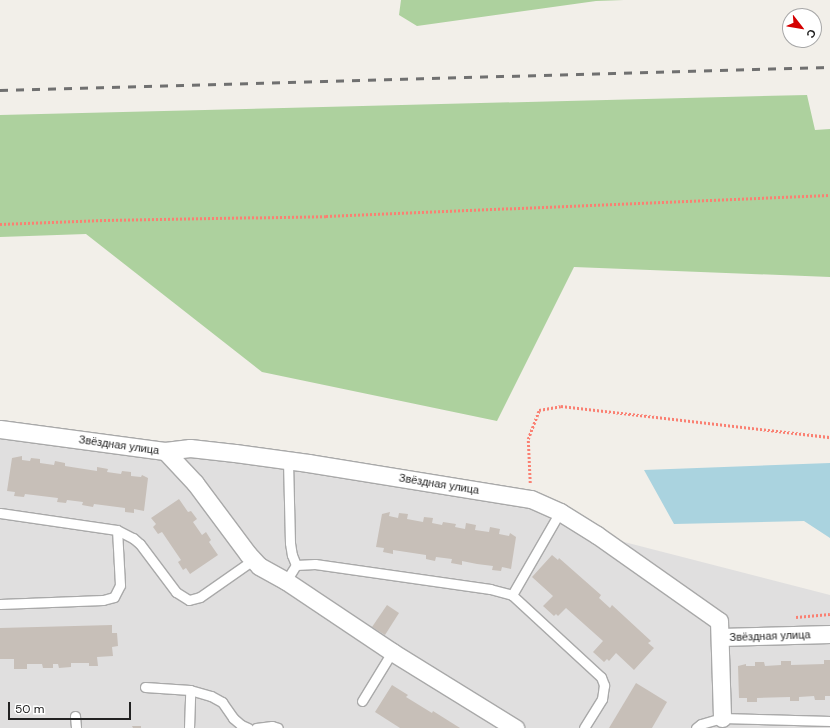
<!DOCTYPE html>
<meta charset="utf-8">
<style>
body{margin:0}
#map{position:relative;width:830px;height:728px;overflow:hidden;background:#f2efe9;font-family:"DM Sans",sans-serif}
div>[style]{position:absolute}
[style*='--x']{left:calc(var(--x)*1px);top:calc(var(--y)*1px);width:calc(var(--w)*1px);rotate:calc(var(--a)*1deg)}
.residential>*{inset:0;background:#e0dfdf}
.forest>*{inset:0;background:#add19e}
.water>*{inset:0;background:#aad3df}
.building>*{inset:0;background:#c7bfb8}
.path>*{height:2.5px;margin-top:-1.25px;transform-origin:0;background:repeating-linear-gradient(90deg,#fa8072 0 2px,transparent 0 4px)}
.roads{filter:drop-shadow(1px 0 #a9a9a9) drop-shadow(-1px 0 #a9a9a9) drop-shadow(0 1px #a9a9a9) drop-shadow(0 -1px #a9a9a9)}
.service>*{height:9px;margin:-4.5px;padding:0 4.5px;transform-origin:4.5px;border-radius:4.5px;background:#fff}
.minor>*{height:17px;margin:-8.5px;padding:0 8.5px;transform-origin:8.5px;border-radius:8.5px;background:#fff}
.rail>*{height:3px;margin-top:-1.5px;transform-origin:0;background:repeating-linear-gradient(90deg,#707070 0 8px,transparent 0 16px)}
span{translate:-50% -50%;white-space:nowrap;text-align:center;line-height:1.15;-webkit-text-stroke:3px #fff;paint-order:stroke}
.street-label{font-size:11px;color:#222}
.north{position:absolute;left:782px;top:8px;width:40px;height:40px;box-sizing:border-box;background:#fff;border:1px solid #a7a7a7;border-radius:50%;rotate:121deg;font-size:11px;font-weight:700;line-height:16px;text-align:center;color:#222}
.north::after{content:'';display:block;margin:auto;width:14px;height:18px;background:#d40000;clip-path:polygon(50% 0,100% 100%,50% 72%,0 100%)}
.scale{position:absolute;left:8px;top:702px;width:123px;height:18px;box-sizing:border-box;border:2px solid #222;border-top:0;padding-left:5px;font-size:12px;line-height:14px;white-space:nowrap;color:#222;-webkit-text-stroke:3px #fff;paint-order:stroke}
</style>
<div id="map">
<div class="residential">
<div style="clip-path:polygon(0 437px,141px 447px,531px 499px,597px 535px,830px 595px,830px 728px,0 728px)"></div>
</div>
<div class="forest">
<div style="clip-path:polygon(401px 0,624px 0,596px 1px,417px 26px,399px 15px)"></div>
<div style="clip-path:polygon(807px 95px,815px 130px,830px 129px,830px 277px,574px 267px,497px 421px,262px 372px,86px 234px,0 237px,0 115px)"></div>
</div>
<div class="water">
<div style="clip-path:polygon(830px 463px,830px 538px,804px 521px,674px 524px,644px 470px)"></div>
</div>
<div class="building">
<div style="clip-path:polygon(22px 456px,22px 460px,30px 461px,31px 458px,40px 459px,40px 463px,54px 465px,55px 461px,65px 463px,65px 466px,97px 471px,97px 467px,108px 469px,107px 472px,121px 474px,122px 471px,131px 472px,131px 476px,141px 477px,142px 475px,148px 478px,144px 511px,134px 509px,134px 513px,125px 512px,125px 508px,94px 504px,93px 507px,82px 505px,83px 502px,67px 500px,66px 503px,57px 502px,58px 498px,25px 494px,24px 497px,14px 496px,15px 492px,7px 491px,12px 458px)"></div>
<div style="clip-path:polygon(179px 499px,188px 512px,191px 511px,197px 519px,193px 522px,202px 535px,206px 532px,211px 540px,209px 542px,218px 555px,190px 574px,186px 568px,183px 570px,178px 562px,181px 560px,162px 532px,158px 534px,153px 527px,156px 524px,151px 518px)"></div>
<div style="clip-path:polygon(390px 512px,389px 516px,398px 518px,399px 513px,408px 514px,407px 519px,423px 522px,424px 517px,433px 518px,432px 523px,442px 525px,443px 522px,456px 524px,455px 527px,465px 529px,466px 523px,476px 525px,475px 530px,489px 532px,490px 527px,500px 529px,499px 534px,509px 536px,510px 533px,516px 537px,511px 569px,502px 567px,501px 571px,492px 570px,493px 566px,477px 564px,462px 561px,462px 565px,451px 563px,452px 559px,436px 557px,435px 561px,426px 559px,426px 555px,393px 550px,393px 554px,383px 552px,384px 548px,376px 547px,382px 514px)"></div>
<div style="clip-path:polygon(552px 555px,558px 560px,559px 558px,601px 595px,599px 598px,610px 608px,612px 605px,651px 641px,648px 643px,654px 648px,634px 670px,616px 653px,609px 661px,607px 659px,604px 662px,593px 652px,603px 641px,566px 608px,558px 616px,556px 614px,554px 616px,543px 606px,553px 596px,532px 577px)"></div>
<div style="clip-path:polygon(387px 605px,399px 613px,385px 635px,372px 627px)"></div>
<div style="clip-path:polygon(112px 625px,112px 633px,117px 633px,118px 646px,112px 647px,113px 656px,97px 657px,98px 666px,89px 666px,89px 663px,71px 663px,71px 667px,59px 668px,58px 664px,53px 664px,53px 668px,43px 668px,42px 664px,27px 664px,27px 669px,14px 669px,14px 659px,0 659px,0 628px)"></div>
<div style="clip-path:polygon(824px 660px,830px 660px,830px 696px,825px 696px,825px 700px,815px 700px,814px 696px,799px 697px,799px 701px,790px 701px,790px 697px,757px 698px,757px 702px,747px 702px,747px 698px,739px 698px,738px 666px,746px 664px,746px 666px,755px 666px,755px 662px,764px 662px,765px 666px,781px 665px,781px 661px,791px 661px,791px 665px,824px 664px)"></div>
<div style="clip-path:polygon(636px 683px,667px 702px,652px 728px,609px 728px)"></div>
<div style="clip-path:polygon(392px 685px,408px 695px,406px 697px,432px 713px,433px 711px,460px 728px,400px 728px,375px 712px)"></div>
<div style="clip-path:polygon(132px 726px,141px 726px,141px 728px,133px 728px)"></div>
</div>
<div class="path">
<div style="--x:0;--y:224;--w:104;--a:-2.2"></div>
<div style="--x:104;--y:220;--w:222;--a:-1"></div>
<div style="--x:326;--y:216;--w:504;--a:-2.39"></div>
<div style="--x:530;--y:483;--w:44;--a:-92.6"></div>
<div style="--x:528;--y:439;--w:31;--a:-69"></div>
<div style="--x:539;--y:410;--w:22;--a:-10"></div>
<div style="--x:561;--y:406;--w:271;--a:6.6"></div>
<div style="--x:796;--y:617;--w:34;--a:-5"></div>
</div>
<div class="roads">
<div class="service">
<div style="--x:288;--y:461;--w:82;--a:88.6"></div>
<div style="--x:290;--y:543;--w:12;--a:81"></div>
<div style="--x:292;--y:555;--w:11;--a:68"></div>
<div style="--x:0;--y:513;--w:118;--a:8.3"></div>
<div style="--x:117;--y:530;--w:18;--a:27"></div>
<div style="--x:133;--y:538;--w:9;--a:41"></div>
<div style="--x:140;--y:544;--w:60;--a:53.1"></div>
<div style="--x:176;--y:592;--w:15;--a:32"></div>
<div style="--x:189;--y:600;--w:11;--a:-15"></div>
<div style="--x:200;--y:597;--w:65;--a:-34.9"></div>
<div style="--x:286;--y:581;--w:19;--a:-58"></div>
<div style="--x:296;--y:565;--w:19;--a:-3"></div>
<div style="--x:315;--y:564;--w:177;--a:8.1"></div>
<div style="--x:490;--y:589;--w:23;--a:15"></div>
<div style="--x:512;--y:595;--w:121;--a:42.7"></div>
<div style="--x:601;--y:677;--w:9;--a:69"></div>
<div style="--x:604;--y:685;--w:14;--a:98"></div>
<div style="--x:602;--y:699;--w:34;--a:122"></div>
<div style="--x:512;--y:595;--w:96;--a:-60"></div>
<div style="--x:0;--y:604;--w:103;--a:-2.2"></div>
<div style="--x:103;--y:600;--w:11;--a:-15"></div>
<div style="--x:114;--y:597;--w:13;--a:-63"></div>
<div style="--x:120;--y:585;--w:55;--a:-93.1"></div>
<div style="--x:145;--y:687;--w:45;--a:3.8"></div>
<div style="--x:190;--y:690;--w:22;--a:16"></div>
<div style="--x:211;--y:696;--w:13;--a:29"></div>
<div style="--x:222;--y:702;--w:19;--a:55"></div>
<div style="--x:233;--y:718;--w:11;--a:41"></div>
<div style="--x:241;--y:725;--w:8;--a:23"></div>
<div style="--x:362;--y:701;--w:57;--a:-58.5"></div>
<div style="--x:75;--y:716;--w:12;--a:85"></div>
<div style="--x:189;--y:728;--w:38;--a:-88"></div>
<div style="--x:256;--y:728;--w:16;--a:-7"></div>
<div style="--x:272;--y:726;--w:6;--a:18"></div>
<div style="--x:696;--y:728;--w:6;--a:-39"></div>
<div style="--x:701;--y:724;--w:22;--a:-16"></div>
<div style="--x:722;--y:718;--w:108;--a:1.6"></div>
</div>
<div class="minor">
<div style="--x:0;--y:429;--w:166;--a:7.6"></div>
<div style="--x:165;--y:451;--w:25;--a:-7"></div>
<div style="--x:190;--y:448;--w:45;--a:6.3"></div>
<div style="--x:235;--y:453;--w:74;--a:7.8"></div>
<div style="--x:308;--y:463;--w:226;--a:9.2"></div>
<div style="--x:531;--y:499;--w:32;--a:24"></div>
<div style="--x:560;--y:512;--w:44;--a:31.9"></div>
<div style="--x:597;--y:535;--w:149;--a:35.2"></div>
<div style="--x:719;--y:621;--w:97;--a:88.2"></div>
<div style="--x:165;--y:451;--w:44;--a:46.8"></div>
<div style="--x:195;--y:483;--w:89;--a:53.3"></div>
<div style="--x:248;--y:554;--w:16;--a:47"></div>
<div style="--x:259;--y:566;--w:31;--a:29"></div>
<div style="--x:286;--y:581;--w:128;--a:33.8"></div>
<div style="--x:392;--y:652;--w:145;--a:31.7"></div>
<div style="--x:720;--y:637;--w:110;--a:-1.6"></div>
</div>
</div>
<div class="rail">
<div style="--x:0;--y:90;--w:830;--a:-1.59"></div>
</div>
<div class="street-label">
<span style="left:119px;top:445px;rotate:8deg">Звёздная улица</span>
<span style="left:439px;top:484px;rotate:9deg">Звёздная улица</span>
<span style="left:770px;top:636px;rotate:-2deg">Звёздная улица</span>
</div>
<div class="north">С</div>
<div class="scale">50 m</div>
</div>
